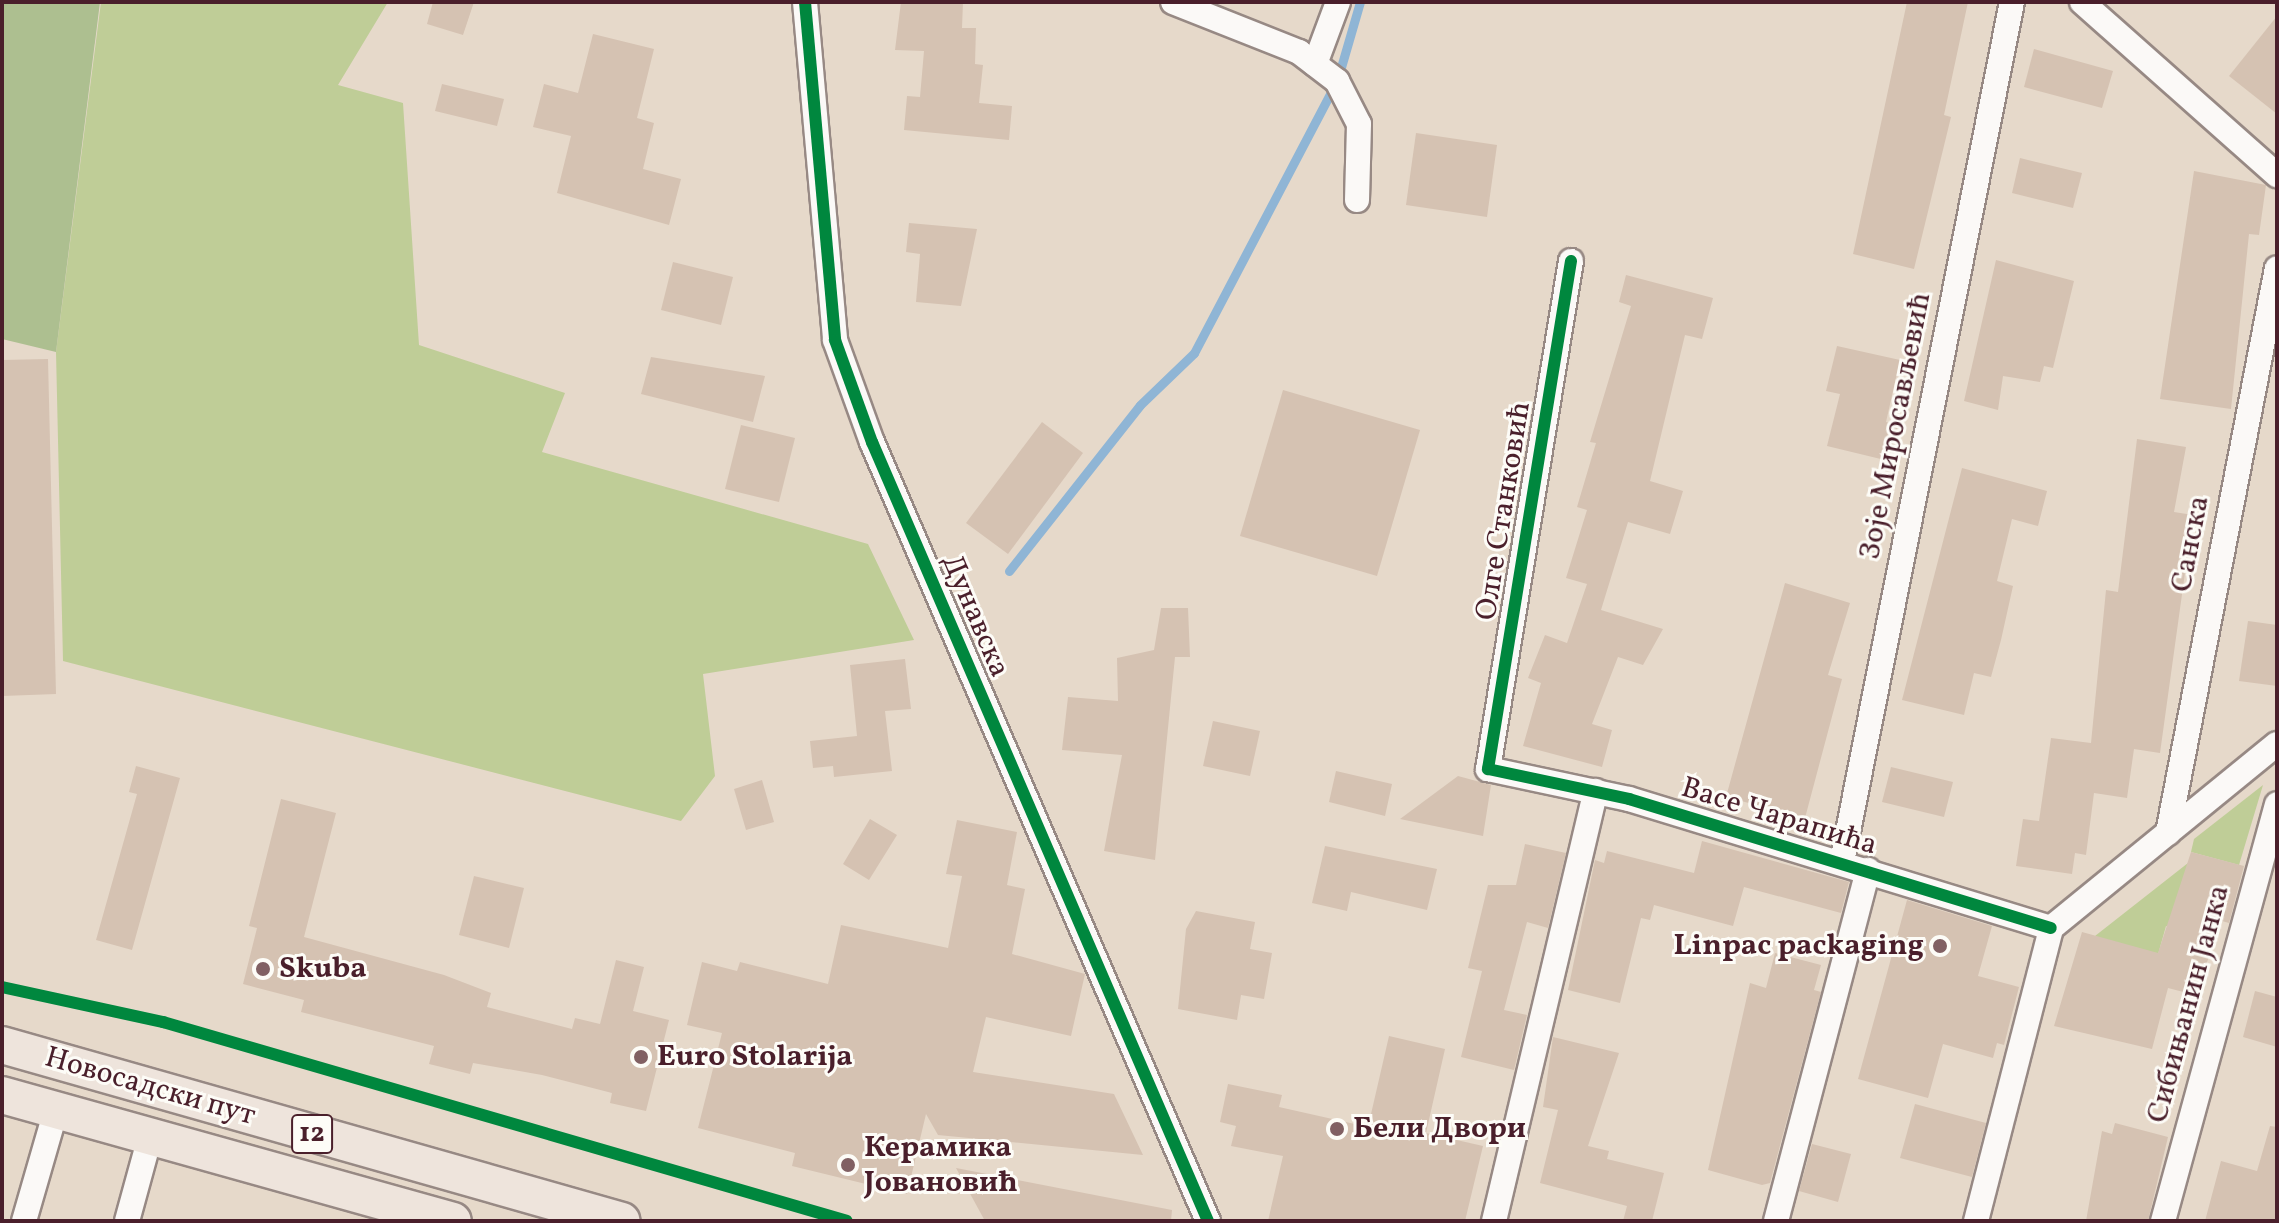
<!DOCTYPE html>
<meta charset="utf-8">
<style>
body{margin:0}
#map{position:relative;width:2279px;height:1223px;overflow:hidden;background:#e6d9ca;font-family:Vollkorn,serif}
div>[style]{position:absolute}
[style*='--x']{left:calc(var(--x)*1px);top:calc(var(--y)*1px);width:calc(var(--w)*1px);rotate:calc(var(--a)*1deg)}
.green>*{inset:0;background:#bfcd97}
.forest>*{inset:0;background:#adbf90}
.stream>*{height:9px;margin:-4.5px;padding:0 4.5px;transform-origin:4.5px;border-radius:4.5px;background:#8fb5d5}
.building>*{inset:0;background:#d5c2b2}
.roads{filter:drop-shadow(2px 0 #978984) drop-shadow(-2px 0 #978984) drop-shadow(0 2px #978984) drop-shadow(0 -2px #978984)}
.street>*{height:24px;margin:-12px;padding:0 12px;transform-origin:12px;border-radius:12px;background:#fbf9f7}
.primary>*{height:36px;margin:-18px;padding:0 18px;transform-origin:18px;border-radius:18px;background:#eee4dc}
.cycleway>*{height:12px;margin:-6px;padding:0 6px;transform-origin:6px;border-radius:6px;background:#00873e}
.dots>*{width:22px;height:22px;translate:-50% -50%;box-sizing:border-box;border:4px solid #fdfcf7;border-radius:50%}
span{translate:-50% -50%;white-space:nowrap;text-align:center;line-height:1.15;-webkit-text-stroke:6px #fdfcf7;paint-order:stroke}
.shield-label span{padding:2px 6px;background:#fdfcf7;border:2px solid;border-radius:6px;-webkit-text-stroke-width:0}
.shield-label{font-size:28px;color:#4a1f2b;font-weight:700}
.street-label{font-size:30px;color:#4a1f2b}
.poi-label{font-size:30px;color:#4a1f2b;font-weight:700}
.right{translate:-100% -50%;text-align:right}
.left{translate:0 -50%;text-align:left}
.frame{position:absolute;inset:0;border:4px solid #4a1f2b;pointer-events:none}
</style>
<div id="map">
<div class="green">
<div style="clip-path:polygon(101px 2px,388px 2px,338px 85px,403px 103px,419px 345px,565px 393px,542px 452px,868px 544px,914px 640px,703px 674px,715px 776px,681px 821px,63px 661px,56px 352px)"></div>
<div style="clip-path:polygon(2263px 785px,2239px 865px,2191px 852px,2194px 839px)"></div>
<div style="clip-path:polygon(2188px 863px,2188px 932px,2166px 926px,2150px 983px,2095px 936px)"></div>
</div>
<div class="forest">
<div style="clip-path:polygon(2px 2px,100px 2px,56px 352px,2px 339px)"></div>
</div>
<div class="stream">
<div style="--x:1009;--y:571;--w:211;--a:-51.7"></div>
<div style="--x:1140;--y:405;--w:75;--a:-43.9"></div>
<div style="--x:1194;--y:353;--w:307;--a:-62.3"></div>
<div style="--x:1337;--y:81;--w:82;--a:-73.8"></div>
</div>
<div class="building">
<div style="clip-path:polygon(433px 2px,474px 2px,463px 35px,427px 24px)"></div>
<div style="clip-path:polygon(901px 2px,963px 2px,962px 28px,976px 28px,975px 64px,983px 65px,979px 103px,1012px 106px,1009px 140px,904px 130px,907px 96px,920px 97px,924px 51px,895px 50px)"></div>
<div style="clip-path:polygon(1907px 2px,1968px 2px,1944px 115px,1951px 117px,1914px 269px,1853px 254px)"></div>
<div style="clip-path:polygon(2277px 16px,2277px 114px,2229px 76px)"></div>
<div style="clip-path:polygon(593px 34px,654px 49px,637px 118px,654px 123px,643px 169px,681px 179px,669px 225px,557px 193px,571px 136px,533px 127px,544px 84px,578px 93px)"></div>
<div style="clip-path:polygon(2034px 49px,2113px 71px,2102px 108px,2024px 87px)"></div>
<div style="clip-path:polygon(442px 84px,504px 99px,497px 126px,435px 111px)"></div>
<div style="clip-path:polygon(1416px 133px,1497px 145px,1487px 217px,1406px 205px)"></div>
<div style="clip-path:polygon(2020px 158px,2082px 173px,2073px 208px,2012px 193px)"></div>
<div style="clip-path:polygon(2194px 171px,2266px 185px,2259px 235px,2249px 234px,2231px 409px,2160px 399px)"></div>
<div style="clip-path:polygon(909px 223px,977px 229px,961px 306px,916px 302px,920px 254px,906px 252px)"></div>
<div style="clip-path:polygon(1996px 260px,2074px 281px,2053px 368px,2044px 366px,2040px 382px,2003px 376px,1998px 410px,1964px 401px)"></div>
<div style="clip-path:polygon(673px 262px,733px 277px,721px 325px,661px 310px)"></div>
<div style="clip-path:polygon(1626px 275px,1713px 298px,1702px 339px,1685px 335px,1650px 481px,1683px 491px,1670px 534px,1628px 522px,1601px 610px,1663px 629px,1643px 665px,1618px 657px,1592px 724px,1612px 730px,1602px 767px,1523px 746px,1541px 683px,1528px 678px,1545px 635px,1567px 643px,1587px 584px,1566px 578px,1587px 510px,1577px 507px,1596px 443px,1590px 442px,1631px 306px,1619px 302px)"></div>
<div style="clip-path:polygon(1837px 346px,1900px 360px,1886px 422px,1898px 425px,1889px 461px,1827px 446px,1840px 394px,1826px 391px)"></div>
<div style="clip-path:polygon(651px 357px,765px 376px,753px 422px,641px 394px)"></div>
<div style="clip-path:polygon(48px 359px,56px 694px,2px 696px,2px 360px)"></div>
<div style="clip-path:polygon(1283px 390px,1420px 430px,1377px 576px,1240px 536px)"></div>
<div style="clip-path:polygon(1042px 422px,1083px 453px,1008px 554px,966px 523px)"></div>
<div style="clip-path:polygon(741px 425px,795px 438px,779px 502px,725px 489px)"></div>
<div style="clip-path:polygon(2137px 439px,2186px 447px,2174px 512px,2193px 515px,2160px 753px,2134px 749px,2127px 798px,2094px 793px,2086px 855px,2075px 853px,2072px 874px,2016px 866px,2023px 819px,2039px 821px,2051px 738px,2091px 743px,2106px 590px,2118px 592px)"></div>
<div style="clip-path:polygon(1962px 468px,2047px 491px,2038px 526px,2012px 519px,1997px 581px,2013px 586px,2001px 640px,1991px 677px,1974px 673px,1964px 715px,1902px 700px)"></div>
<div style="clip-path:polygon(1785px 583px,1850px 603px,1828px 675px,1842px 679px,1805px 818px,1726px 797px)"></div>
<div style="clip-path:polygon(1161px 608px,1188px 608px,1190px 657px,1175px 657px,1155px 860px,1104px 851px,1122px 755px,1062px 750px,1068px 697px,1118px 701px,1117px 658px,1154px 650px)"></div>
<div style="clip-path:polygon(2248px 621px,2277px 625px,2277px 686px,2239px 681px)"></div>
<div style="clip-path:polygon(905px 659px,911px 709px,885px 711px,892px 771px,834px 777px,833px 766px,813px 768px,810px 741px,857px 736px,850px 665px)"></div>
<div style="clip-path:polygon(1213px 721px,1260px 731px,1250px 776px,1203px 766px)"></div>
<div style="clip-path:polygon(136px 766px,180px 778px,132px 950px,96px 940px,137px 794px,129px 792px)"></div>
<div style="clip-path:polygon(1891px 767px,1953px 782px,1944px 817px,1882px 802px)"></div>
<div style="clip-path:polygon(1336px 771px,1392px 784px,1385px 816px,1329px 802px)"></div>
<div style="clip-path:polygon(1458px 776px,1491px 785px,1483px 836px,1400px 819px)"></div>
<div style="clip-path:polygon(762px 780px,774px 822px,746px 830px,734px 789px)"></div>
<div style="clip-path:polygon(281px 799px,336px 813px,304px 937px,444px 975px,491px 993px,487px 1007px,572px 1029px,575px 1018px,600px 1024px,616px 960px,644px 967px,633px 1011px,669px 1020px,646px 1111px,610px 1103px,612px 1093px,542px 1075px,473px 1063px,470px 1074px,429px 1064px,434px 1046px,301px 1012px,304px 1000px,243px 984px,257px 928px,249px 926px)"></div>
<div style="clip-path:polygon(870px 819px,897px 835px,869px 880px,843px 864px)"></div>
<div style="clip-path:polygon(957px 820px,1017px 832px,1007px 885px,1025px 889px,1012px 954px,1085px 974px,1071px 1036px,986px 1017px,973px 1072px,1114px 1094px,1143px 1155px,938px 1135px,926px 1114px,907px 1194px,792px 1166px,795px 1153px,698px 1128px,722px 1033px,687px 1025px,702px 962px,737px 971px,740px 962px,828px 984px,841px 925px,948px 948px,962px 876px,946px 874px)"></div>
<div style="clip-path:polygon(1702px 841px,1849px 882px,1841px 913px,1744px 887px,1733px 926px,1654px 905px,1650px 920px,1641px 918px,1620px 1003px,1568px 990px,1595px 860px,1604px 863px,1607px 851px,1694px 873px)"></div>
<div style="clip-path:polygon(1525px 844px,1566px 853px,1548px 928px,1527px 922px,1504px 1010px,1527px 1015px,1514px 1070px,1461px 1057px,1482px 971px,1468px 968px,1488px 885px,1516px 885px)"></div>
<div style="clip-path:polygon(1325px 846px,1437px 869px,1427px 910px,1351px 892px,1347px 911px,1312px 903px)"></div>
<div style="clip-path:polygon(2191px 852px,2244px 866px,2229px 923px,2222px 921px,2195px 995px,2168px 988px,2152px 1049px,2054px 1026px,2082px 932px,2158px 953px)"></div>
<div style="clip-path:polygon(474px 876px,524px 888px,509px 948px,459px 935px)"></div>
<div style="clip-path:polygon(1907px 900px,1992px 926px,1978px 976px,2019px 987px,2004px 1045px,1997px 1043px,1993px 1058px,1943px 1044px,1928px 1098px,1858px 1079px)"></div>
<div style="clip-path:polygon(1196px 911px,1255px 922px,1250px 949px,1272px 953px,1264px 999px,1241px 995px,1237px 1020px,1178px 1009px,1186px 929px)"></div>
<div style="clip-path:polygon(1775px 953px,1821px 965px,1814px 990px,1821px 992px,1770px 1183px,1762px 1185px,1708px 1170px,1750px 983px,1766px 988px)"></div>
<div style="clip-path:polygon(2255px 991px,2277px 997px,2277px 1047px,2243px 1037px)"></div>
<div style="clip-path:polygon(1389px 1036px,1445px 1049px,1426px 1133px,1483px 1146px,1465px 1221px,1268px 1221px,1283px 1156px,1231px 1146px,1236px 1126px,1220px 1122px,1228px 1084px,1282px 1095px,1279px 1107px,1368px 1127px)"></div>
<div style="clip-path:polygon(1553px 1037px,1619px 1053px,1588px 1146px,1609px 1151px,1607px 1159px,1664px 1173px,1652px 1221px,1623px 1221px,1627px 1206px,1540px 1183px,1558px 1110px,1543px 1107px)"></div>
<div style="clip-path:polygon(1915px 1104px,1986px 1123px,1972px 1177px,1900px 1158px)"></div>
<div style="clip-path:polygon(2115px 1123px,2168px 1137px,2148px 1221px,2086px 1221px,2102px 1131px,2112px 1134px)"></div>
<div style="clip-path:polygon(2270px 1126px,2277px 1127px,2277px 1221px,2205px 1221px,2221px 1161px,2257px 1171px)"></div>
<div style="clip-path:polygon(1812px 1144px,1851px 1154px,1838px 1202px,1799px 1191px)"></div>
<div style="clip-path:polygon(956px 1168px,1172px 1210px,1171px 1221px,985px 1221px)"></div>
</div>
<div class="roads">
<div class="street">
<div style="--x:805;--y:2;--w:339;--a:84.9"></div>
<div style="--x:835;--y:340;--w:109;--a:70.1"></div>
<div style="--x:872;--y:442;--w:848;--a:66.67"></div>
<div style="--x:1173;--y:2;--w:136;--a:21.6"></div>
<div style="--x:1299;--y:52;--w:48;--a:37.3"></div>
<div style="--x:1337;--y:81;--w:48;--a:62.9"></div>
<div style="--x:1359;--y:124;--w:76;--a:91.5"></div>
<div style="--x:2082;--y:2;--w:261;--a:41.6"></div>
<div style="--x:1315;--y:64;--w:66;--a:-69.6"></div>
<div style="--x:1571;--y:261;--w:515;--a:99.28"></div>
<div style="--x:1488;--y:769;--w:144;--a:12"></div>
<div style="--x:1629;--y:799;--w:441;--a:17"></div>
<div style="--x:2168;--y:833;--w:575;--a:-79.08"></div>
<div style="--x:1842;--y:862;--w:877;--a:-78.82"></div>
<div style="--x:24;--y:1221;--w:116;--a:-73.9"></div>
<div style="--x:127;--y:1221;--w:87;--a:-74.7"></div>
<div style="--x:1494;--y:1221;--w:442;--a:-76.7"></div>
<div style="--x:1776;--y:1221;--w:363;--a:-75.3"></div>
<div style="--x:1976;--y:1221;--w:302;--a:-75.6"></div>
<div style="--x:2051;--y:928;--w:291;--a:-39.2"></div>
<div style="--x:2163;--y:1221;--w:432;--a:-74.7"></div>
</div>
<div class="primary">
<div style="--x:2;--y:1045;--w:644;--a:15.85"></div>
<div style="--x:2;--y:1095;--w:468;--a:15.6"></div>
</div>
</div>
<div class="cycleway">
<div style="--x:805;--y:2;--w:339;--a:84.9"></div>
<div style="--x:835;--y:340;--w:109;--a:70.1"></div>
<div style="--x:872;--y:442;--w:848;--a:66.67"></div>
<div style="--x:1571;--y:261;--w:515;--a:99.28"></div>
<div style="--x:1488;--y:769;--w:144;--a:12"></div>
<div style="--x:1629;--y:799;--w:441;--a:17"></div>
<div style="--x:2;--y:987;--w:165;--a:12.3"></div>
<div style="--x:163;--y:1022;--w:712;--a:16.22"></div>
</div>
<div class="dots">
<div style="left:1940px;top:946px;background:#816063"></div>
<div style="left:263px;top:969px;background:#816063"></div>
<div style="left:641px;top:1057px;background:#816063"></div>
<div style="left:1337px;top:1129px;background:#816063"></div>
<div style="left:848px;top:1165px;background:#816063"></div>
</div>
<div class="shield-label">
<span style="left:312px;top:1134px">12</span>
</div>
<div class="street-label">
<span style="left:1896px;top:426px;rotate:-79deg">Зоје Миросављевић</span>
<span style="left:1504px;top:511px;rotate:-81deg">Олге Станковић</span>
<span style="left:2191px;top:544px;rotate:-79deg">Санска</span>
<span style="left:975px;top:616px;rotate:67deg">Дунавска</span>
<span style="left:1779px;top:817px;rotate:17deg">Васе Чарапића</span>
<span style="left:2189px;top:1004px;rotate:-75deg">Сибињанин Јанка</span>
<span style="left:150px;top:1087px;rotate:16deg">Новосадски пут</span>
</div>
<div class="poi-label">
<span class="right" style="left:1924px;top:946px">Linpac packaging</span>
<span class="left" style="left:279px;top:969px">Skuba</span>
<span class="left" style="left:657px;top:1057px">Euro Stolarija</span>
<span class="left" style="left:1353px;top:1129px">Бели Двори</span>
<span class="left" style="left:864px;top:1165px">Керамика<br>Јовановић</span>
</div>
<div class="frame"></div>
</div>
